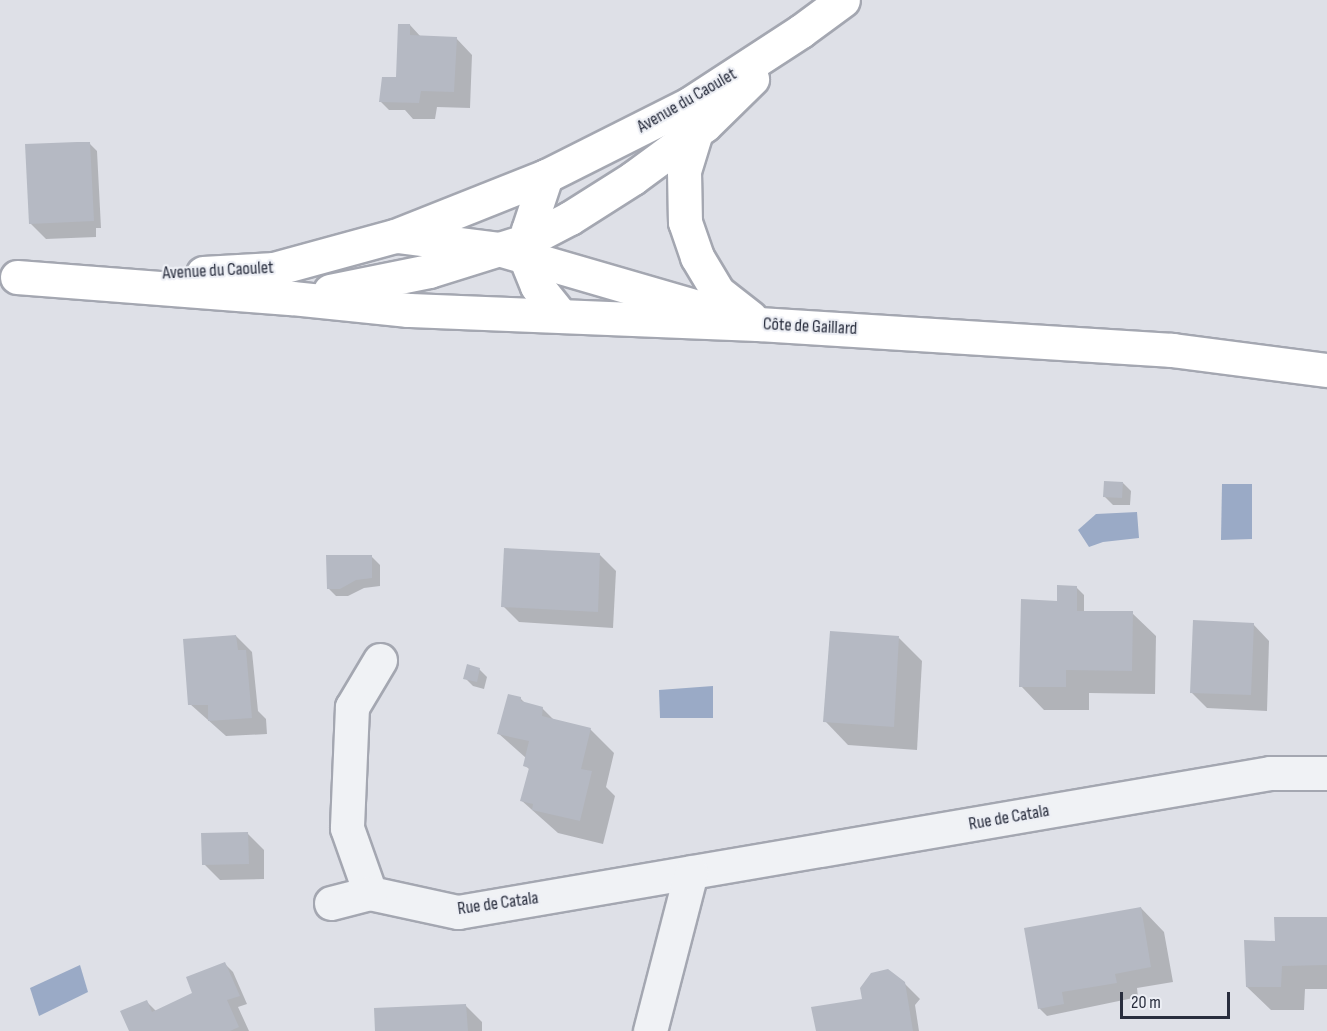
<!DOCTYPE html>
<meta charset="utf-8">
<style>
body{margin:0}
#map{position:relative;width:1327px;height:1031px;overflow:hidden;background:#dee0e7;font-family:"Sofia Sans Condensed",sans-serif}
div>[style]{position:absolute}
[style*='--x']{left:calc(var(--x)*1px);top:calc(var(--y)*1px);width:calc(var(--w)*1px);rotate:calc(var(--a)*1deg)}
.water>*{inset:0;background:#9aaac6}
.shadow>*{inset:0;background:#0003}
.building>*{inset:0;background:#b5b9c3}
.roads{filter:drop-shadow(2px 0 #a4a7b1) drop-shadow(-2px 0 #a4a7b1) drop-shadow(0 2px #a4a7b1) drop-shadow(0 -2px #a4a7b1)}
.street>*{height:33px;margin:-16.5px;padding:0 16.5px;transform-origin:16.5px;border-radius:16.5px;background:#f0f2f5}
.secondary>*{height:33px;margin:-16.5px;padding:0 16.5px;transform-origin:16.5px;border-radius:16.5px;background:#fff}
span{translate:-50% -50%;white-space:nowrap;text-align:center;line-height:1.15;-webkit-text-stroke:4.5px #edeff5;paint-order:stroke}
.street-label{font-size:18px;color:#282d3d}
.scale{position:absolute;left:1120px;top:992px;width:110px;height:27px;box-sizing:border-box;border:3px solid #282d3d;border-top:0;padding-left:8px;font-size:18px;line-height:21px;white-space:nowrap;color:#282d3d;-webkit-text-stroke:4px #edeff5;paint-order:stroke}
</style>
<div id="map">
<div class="water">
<div style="clip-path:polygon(1222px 484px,1252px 484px,1252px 539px,1221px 540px)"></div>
<div style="clip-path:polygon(1137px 512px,1139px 538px,1103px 542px,1089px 547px,1078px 530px,1096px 514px)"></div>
<div style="clip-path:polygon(713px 686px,713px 718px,660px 718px,659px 690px)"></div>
<div style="clip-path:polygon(80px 965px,88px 992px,39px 1016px,30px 988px)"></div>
</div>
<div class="shadow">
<div style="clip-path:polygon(410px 25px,421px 37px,456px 38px,472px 55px,470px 108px,437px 107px,435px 119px,413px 119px,405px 110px,389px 110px,381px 102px,398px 81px)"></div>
<div style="clip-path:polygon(90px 144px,97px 151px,101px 228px,96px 228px,96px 237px,46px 239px,30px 223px)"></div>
<div style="clip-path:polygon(1123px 483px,1131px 491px,1130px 505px,1113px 505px,1105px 497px)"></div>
<div style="clip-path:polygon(600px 555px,616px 571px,613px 628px,519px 622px,503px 606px)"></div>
<div style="clip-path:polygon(372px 557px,380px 565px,380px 586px,364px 588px,348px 596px,336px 596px,328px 588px)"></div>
<div style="clip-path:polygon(1076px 587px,1084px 595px,1084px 612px,1132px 613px,1156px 636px,1155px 694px,1089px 693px,1089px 710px,1044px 710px,1021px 686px,1058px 602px)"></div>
<div style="clip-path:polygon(1253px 624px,1269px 641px,1267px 711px,1207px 708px,1191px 692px)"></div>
<div style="clip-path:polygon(236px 636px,252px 652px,258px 711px,266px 719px,267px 734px,226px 736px,190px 704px)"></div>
<div style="clip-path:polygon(899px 638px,922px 661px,917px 750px,848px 745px,825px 721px)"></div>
<div style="clip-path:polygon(479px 669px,487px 677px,484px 689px,473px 686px,465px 678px)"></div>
<div style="clip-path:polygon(521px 699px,526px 704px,542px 708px,555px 721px,590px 729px,614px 753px,606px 787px,615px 796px,603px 844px,558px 833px,522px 801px,530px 770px,525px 765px,526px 758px,499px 734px)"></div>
<div style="clip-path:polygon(248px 834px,264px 850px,264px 879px,220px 880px,204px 864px)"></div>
<div style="clip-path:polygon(1141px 908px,1164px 932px,1173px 982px,1137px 988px,1138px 997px,1047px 1016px,1039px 1008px)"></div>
<div style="clip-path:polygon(1327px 918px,1327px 989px,1305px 989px,1304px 1010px,1271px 1010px,1247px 987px,1277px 942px)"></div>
<div style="clip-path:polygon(225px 964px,233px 972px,247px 1004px,238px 1007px,249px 1031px,131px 1031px,146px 1001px,157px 1012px,195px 994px)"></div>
<div style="clip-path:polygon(904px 983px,920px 999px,915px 1005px,919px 1031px,817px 1031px,864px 1000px)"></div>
<div style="clip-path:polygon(465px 1005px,482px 1022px,482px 1031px,376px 1031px)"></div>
</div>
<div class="building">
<div style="clip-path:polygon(398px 24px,410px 24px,410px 35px,457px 37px,454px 92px,421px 91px,419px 103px,379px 102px,382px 77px,396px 77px)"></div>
<div style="clip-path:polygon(77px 142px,90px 142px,94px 221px,29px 224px,25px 144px)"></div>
<div style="clip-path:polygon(1104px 481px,1123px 482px,1122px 498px,1103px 497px)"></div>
<div style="clip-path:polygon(504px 548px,600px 553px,598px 612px,501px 607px)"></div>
<div style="clip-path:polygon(326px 555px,372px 555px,372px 578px,356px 580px,340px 589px,327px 589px)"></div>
<div style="clip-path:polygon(1057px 585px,1077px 586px,1077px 611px,1133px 611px,1132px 671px,1066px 670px,1066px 687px,1019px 687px,1021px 599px,1057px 601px)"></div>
<div style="clip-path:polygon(1193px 620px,1254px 623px,1251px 695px,1190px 693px)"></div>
<div style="clip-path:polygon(830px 631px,899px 636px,894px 727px,823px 722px)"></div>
<div style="clip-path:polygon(236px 635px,238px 650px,246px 650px,252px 718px,208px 721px,208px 705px,188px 705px,183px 639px)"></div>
<div style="clip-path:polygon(467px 664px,480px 668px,477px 682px,463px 679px)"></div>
<div style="clip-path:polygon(508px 694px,521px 697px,521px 701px,543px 707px,542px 716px,591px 728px,581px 769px,592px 771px,580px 821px,532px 810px,533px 804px,520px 801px,529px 768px,523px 766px,529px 741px,497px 734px)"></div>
<div style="clip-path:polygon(248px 832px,249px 864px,202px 865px,201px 833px)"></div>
<div style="clip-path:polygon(1141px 907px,1151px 967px,1115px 974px,1117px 983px,1062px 992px,1064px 1004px,1038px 1009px,1024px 928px)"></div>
<div style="clip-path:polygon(1274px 917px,1327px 917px,1327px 965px,1282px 966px,1281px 987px,1246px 987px,1244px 940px,1275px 941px)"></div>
<div style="clip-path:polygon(225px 962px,240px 996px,227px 1000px,239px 1027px,230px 1031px,129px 1031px,120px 1011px,147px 1000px,152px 1012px,192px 993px,186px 977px)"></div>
<div style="clip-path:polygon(888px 969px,905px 982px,913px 1031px,816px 1031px,811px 1007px,862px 999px,860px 988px,871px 973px)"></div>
<div style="clip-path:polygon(466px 1004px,468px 1031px,375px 1031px,374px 1008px)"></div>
</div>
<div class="roads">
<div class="street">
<div style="--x:380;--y:660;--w:55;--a:120.8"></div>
<div style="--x:352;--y:707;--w:121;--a:92.4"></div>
<div style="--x:347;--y:828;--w:69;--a:70.5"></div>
<div style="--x:370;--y:893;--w:90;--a:12.2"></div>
<div style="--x:458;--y:912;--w:824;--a:-9.71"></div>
<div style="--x:1270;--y:773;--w:57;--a:0"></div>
<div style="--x:331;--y:903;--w:40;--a:-14.4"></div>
<div style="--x:650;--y:1031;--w:164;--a:-75.5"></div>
</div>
<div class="secondary">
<div style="--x:696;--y:132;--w:41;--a:107.1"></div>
<div style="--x:684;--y:171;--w:51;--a:88.9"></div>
<div style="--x:685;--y:222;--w:37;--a:71"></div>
<div style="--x:697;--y:257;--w:41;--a:59"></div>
<div style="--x:718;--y:292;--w:41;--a:38"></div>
<div style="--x:546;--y:176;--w:57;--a:108.4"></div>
<div style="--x:528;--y:230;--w:29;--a:94"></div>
<div style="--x:526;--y:259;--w:29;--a:68"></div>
<div style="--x:537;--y:286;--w:38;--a:51"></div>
<div style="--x:397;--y:236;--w:102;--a:7.3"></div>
<div style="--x:498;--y:249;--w:219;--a:16.2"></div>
<div style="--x:203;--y:273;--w:71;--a:-3.2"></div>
<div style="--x:274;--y:269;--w:125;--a:-15.3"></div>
<div style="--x:395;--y:236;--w:162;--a:-21.7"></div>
<div style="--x:546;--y:176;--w:160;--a:-26.7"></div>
<div style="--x:689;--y:104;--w:134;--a:-33.1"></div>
<div style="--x:801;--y:31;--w:52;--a:-36.4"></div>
<div style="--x:17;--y:277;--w:276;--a:4.4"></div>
<div style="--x:292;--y:298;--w:117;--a:5.9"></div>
<div style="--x:408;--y:310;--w:351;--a:2.3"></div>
<div style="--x:759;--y:324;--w:414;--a:3.6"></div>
<div style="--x:1172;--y:350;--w:156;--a:7.4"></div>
<div style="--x:330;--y:291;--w:101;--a:-11.4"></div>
<div style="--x:429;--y:271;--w:104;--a:-17.4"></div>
<div style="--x:528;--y:240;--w:47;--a:-27.6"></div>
<div style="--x:570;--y:218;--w:75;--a:-32.4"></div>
<div style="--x:633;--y:178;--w:89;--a:-36.4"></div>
<div style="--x:705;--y:125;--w:66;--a:-44.4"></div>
</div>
</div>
<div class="street-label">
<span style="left:687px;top:101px;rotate:-30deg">Avenue du Caoulet</span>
<span style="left:218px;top:271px;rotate:-3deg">Avenue du Caoulet</span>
<span style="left:810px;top:327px;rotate:3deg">Côte de Gaillard</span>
<span style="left:1009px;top:818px;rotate:-10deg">Rue de Catala</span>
<span style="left:498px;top:904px;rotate:-8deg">Rue de Catala</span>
</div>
<div class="scale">20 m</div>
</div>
